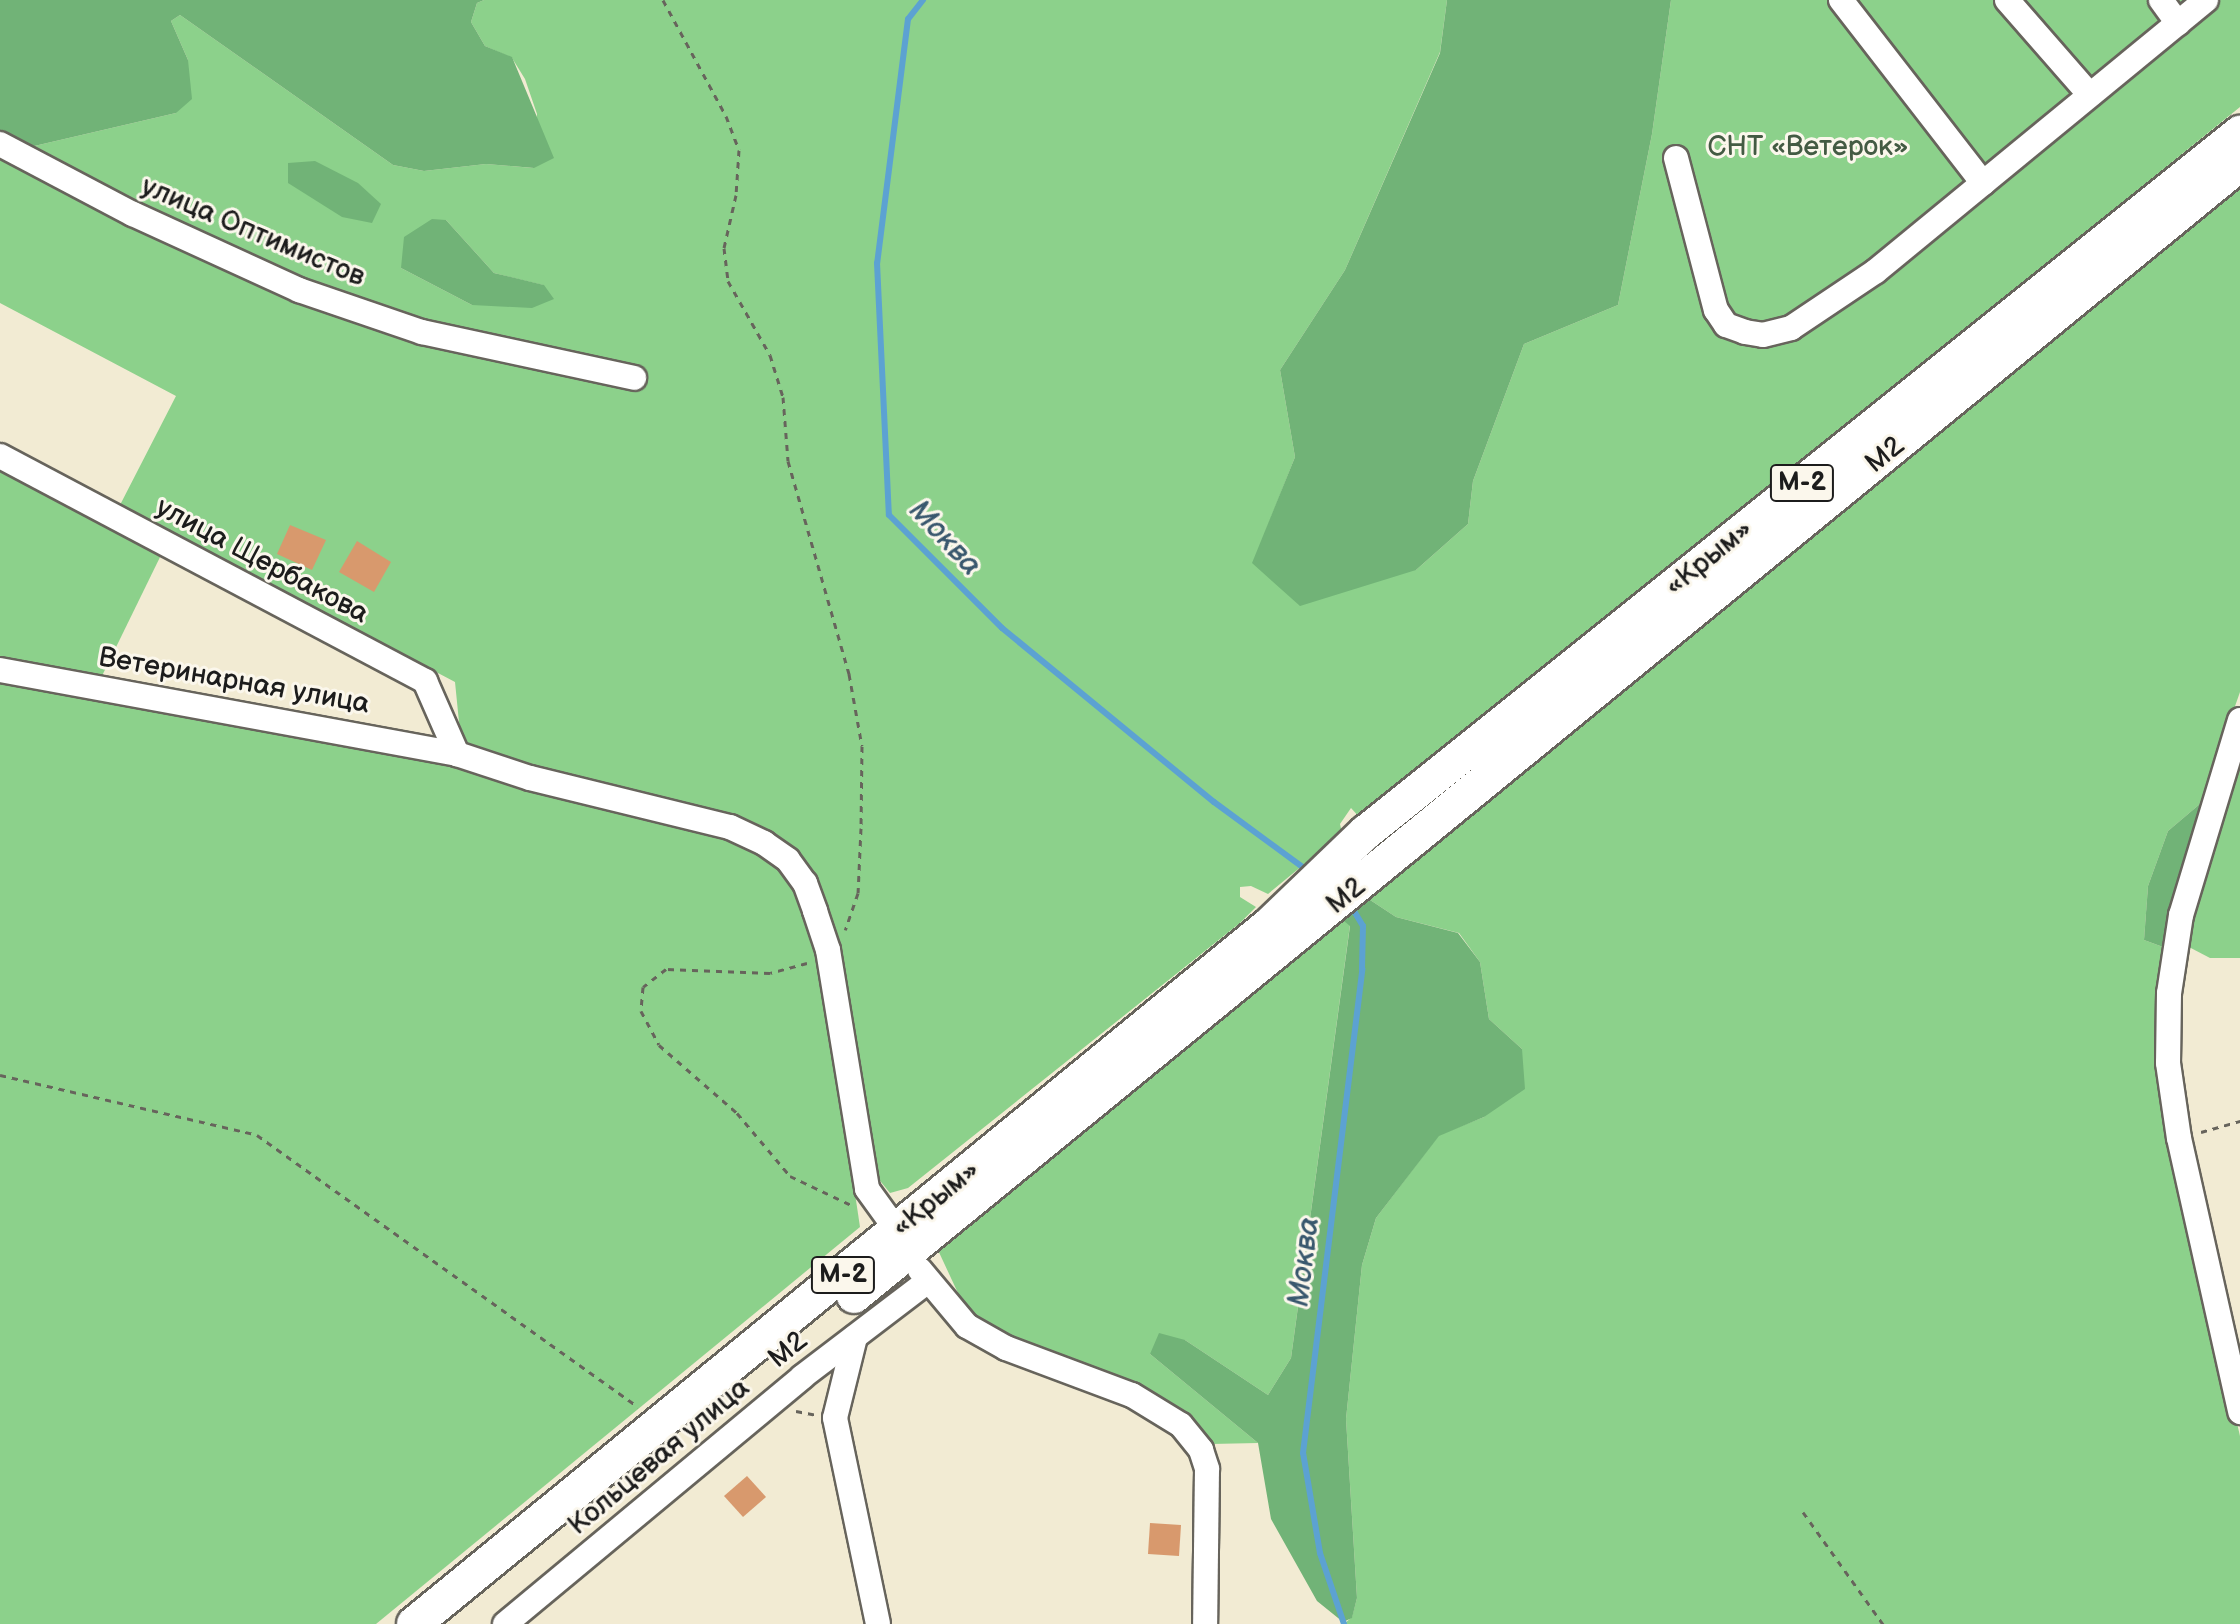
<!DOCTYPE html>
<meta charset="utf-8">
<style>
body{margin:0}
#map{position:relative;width:2240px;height:1624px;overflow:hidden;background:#f2ebd3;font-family:"Balsamiq Sans",sans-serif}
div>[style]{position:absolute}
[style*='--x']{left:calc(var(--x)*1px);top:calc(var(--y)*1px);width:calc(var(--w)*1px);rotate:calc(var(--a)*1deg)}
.green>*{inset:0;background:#8cd18b}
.forest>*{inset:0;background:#71b377}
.stream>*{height:6px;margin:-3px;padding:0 3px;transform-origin:3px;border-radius:3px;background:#5ca2d2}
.building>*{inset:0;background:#d8996d}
.path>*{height:3px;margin-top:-1.5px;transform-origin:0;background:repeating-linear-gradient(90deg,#67645c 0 6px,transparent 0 12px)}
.roads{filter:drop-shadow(2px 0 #67645c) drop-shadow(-2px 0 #67645c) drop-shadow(0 2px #67645c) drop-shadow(0 -2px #67645c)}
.minor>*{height:24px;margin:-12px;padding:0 12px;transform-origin:12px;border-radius:12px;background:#fff}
.highway>*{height:34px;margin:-17px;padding:0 17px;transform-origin:17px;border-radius:17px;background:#fff}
span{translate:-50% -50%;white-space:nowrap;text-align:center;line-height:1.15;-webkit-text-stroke:6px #fbf7ec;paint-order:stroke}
.shield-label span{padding:2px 6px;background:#fbf7ec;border:2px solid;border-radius:6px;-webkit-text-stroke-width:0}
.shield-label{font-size:26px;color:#1c1c1c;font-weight:700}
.park-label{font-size:28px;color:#435b43}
.street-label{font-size:28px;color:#1c1c1c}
.water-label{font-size:30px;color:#39586e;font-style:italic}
</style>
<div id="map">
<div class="green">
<div style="clip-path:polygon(evenodd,484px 0,1447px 0,1440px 52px,1345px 270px,1280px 370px,1295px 457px,1253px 563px,1416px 570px,1468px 524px,1473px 481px,1524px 344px,1618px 305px,1652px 134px,1671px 0,2240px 0,2240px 107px,1361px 819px,1351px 808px,1340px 824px,1342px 833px,1268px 894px,1251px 886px,1240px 887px,1240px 897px,1256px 907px,1240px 923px,908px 1188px,890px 1193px,872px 1171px,796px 857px,491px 757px,461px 742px,455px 682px,120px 505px,176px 396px,0 303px,0 149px,300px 286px,0 138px,0 131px,30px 147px,176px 113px,188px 60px,171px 21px,180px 15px,393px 165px,424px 171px,486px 164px,533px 168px,537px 114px,525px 79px,512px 58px,485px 46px,471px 22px,477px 3px,484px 0,446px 220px,494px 273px,543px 285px,472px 305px,401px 268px,446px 220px)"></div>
<div style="clip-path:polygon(2240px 159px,2240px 692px,2201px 803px,2168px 831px,2148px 886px,2144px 940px,2163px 947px,2155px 1024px,2162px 1103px,2240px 1436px,2240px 1624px,1344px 1624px,1352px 1617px,1357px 1598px,1346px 1419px,1362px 1265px,1376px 1218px,1439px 1135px,1484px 1117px,1522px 1049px,1489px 1019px,1480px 962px,1459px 933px,1396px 917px,1358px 892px)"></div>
<div style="clip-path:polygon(0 466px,163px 551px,99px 682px,0 665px)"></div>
<div style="clip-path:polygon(0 679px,463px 769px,727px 834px,774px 859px,796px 887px,820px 959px,860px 1227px,376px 1624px,0 1624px)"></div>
<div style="clip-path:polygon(2240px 738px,2240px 958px,2210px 958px,2187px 946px,2212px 819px)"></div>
<div style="clip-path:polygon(1332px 911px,1350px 925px,1291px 1358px,1268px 1395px,1185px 1340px,1150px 1354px,1258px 1443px,1211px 1444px,971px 1321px,937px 1248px)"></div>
</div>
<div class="forest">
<div style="clip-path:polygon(0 0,484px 0,477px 3px,471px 22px,485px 46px,512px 57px,554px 158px,534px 168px,486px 164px,424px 171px,393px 165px,180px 15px,171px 21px,188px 60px,192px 99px,176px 113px,30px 147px,0 131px)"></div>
<div style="clip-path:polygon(1447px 0,1671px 0,1652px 134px,1618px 305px,1524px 344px,1473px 481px,1468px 524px,1416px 570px,1300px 606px,1252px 563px,1295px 457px,1280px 370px,1345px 270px,1440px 53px)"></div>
<div style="clip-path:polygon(315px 161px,358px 183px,381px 204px,372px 223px,342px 217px,288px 183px,288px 163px)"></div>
<div style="clip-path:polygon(432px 219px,446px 220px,494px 273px,544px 285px,554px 299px,532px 308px,472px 305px,401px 268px,404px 237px)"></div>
<div style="clip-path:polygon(2201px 803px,2163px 947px,2144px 940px,2148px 886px,2168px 831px)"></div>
<div style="clip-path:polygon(1358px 892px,1396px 917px,1458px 933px,1480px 962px,1489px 1019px,1522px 1049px,1525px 1089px,1484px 1117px,1439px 1136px,1376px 1218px,1362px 1265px,1346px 1419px,1357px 1598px,1352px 1618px,1343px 1622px,1317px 1601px,1271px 1519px,1258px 1443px,1150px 1354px,1159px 1333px,1185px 1340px,1268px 1395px,1291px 1358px,1350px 926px,1332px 911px)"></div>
</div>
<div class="stream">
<div style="--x:923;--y:0;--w:24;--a:128"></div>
<div style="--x:908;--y:19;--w:246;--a:97.2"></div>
<div style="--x:877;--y:263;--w:252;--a:87.3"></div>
<div style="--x:889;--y:515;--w:160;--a:45"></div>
<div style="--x:1002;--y:628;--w:274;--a:39.4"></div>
<div style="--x:1214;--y:802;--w:117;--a:36.3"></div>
<div style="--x:1344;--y:1624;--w:75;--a:-108.7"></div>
<div style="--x:1320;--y:1553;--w:101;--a:-99.6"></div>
<div style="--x:1303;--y:1453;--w:488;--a:-83"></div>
<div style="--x:1362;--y:969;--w:43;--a:-88.7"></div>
<div style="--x:1363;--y:926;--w:26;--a:-121"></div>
</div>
<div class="building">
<div style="clip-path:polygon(290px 525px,326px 540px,312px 570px,277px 554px)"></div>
<div style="clip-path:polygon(357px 541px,391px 562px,374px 592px,339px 572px)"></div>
<div style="clip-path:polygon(747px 1476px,766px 1497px,743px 1517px,724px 1496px)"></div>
<div style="clip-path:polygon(1150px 1523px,1181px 1525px,1179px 1556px,1148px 1554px)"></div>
</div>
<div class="path">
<div style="--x:663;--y:0;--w:132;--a:61.5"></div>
<div style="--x:726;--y:116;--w:36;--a:69"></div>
<div style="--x:739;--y:150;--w:45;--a:93.8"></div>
<div style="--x:736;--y:195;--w:54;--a:102.8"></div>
<div style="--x:724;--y:248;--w:33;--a:83"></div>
<div style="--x:728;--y:281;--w:85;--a:60.4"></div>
<div style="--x:770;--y:355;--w:44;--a:72.8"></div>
<div style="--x:783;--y:397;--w:64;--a:85.5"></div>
<div style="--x:788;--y:461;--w:222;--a:74"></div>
<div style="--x:849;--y:674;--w:73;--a:79.8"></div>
<div style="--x:862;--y:746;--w:82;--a:90.7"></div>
<div style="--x:861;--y:828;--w:65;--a:92.6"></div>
<div style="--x:858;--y:893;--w:39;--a:109"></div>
<div style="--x:807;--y:963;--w:38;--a:165"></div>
<div style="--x:770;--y:973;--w:104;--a:-177.8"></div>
<div style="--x:666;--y:969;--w:29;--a:142"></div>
<div style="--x:643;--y:987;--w:24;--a:95"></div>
<div style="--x:641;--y:1011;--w:38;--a:62"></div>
<div style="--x:659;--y:1045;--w:103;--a:41.1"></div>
<div style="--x:737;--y:1113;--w:82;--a:49.9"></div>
<div style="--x:790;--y:1176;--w:68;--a:25.4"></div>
<div style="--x:0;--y:1075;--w:264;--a:13.1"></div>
<div style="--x:257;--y:1135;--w:468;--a:35.5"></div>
<div style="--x:2201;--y:1132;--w:41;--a:-15.8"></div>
<div style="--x:796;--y:1411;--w:20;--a:11"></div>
<div style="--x:1803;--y:1512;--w:138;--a:54.5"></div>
</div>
<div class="roads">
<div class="minor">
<div style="--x:1841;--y:0;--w:232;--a:52.2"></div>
<div style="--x:2007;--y:0;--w:126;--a:48.9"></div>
<div style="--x:2161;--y:0;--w:29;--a:54"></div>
<div style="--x:0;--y:144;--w:150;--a:27.8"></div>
<div style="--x:133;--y:214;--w:183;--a:24.6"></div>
<div style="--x:299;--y:290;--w:130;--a:18.9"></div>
<div style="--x:422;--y:332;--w:217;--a:12.2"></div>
<div style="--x:1676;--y:158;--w:157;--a:75.3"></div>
<div style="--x:1716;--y:310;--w:18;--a:56"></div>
<div style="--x:1726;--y:325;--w:20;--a:20"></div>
<div style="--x:1745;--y:332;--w:18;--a:9"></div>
<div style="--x:1763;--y:335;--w:29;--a:-14"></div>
<div style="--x:1791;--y:328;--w:102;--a:-33.8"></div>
<div style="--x:1876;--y:271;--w:427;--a:-39.4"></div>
<div style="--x:0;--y:456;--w:481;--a:27.9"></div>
<div style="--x:425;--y:681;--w:80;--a:66.3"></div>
<div style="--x:0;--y:670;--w:465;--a:10.4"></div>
<div style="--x:457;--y:754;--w:77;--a:18.2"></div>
<div style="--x:530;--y:778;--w:206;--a:13.8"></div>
<div style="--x:730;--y:827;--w:38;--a:25"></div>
<div style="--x:764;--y:843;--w:29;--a:35"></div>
<div style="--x:788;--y:860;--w:29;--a:54"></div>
<div style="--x:805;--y:883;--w:30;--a:70"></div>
<div style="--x:815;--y:911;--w:41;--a:71.6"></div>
<div style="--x:828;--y:950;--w:242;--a:80.7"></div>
<div style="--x:867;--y:1189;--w:49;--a:54.1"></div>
<div style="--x:2240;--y:720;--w:204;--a:106.8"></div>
<div style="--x:2181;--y:915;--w:79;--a:98.7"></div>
<div style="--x:2169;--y:993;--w:70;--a:90.8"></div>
<div style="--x:2168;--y:1063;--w:76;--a:81.7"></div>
<div style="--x:2179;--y:1138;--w:281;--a:77.4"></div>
<div style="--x:920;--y:1270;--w:73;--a:50"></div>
<div style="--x:967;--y:1326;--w:45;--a:29.4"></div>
<div style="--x:1006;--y:1348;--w:134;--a:20.5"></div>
<div style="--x:1132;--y:1395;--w:57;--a:31.5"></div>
<div style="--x:1181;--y:1425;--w:32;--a:51"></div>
<div style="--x:1201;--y:1450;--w:20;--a:72"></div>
<div style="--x:1207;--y:1469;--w:155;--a:90.7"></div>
<div style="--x:855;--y:1337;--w:83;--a:103.9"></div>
<div style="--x:835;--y:1418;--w:210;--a:78.2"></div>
<div style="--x:505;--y:1624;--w:386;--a:-39.7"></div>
<div style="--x:802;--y:1377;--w:158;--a:-37.3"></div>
</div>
<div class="highway">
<div style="--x:854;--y:1296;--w:1790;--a:-39.24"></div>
<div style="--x:414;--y:1624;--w:1106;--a:-39.27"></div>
<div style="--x:1270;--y:924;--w:132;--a:-43.8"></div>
<div style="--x:1365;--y:833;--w:1121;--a:-38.66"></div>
</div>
</div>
<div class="shield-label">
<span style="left:1802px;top:483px">М-2</span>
<span style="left:843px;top:1275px">М-2</span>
</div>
<div class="park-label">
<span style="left:1808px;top:147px">СНТ «Ветерок»</span>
</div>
<div class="street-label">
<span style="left:253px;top:232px;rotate:23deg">улица Оптимистов</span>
<span style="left:1885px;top:455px;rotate:-39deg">М2</span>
<span style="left:1709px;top:558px;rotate:-39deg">«Крым»</span>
<span style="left:262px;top:561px;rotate:28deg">улица Щербакова</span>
<span style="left:234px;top:681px;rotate:10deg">Ветеринарная улица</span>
<span style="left:1346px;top:896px;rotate:-39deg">М2</span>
<span style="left:936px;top:1199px;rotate:-39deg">«Крым»</span>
<span style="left:788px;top:1350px;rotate:-39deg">М2</span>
<span style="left:659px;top:1457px;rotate:-40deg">Кольцевая улица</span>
</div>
<div class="water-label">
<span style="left:945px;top:538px;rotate:47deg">Моква</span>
<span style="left:1304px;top:1262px;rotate:-83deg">Моква</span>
</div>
</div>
